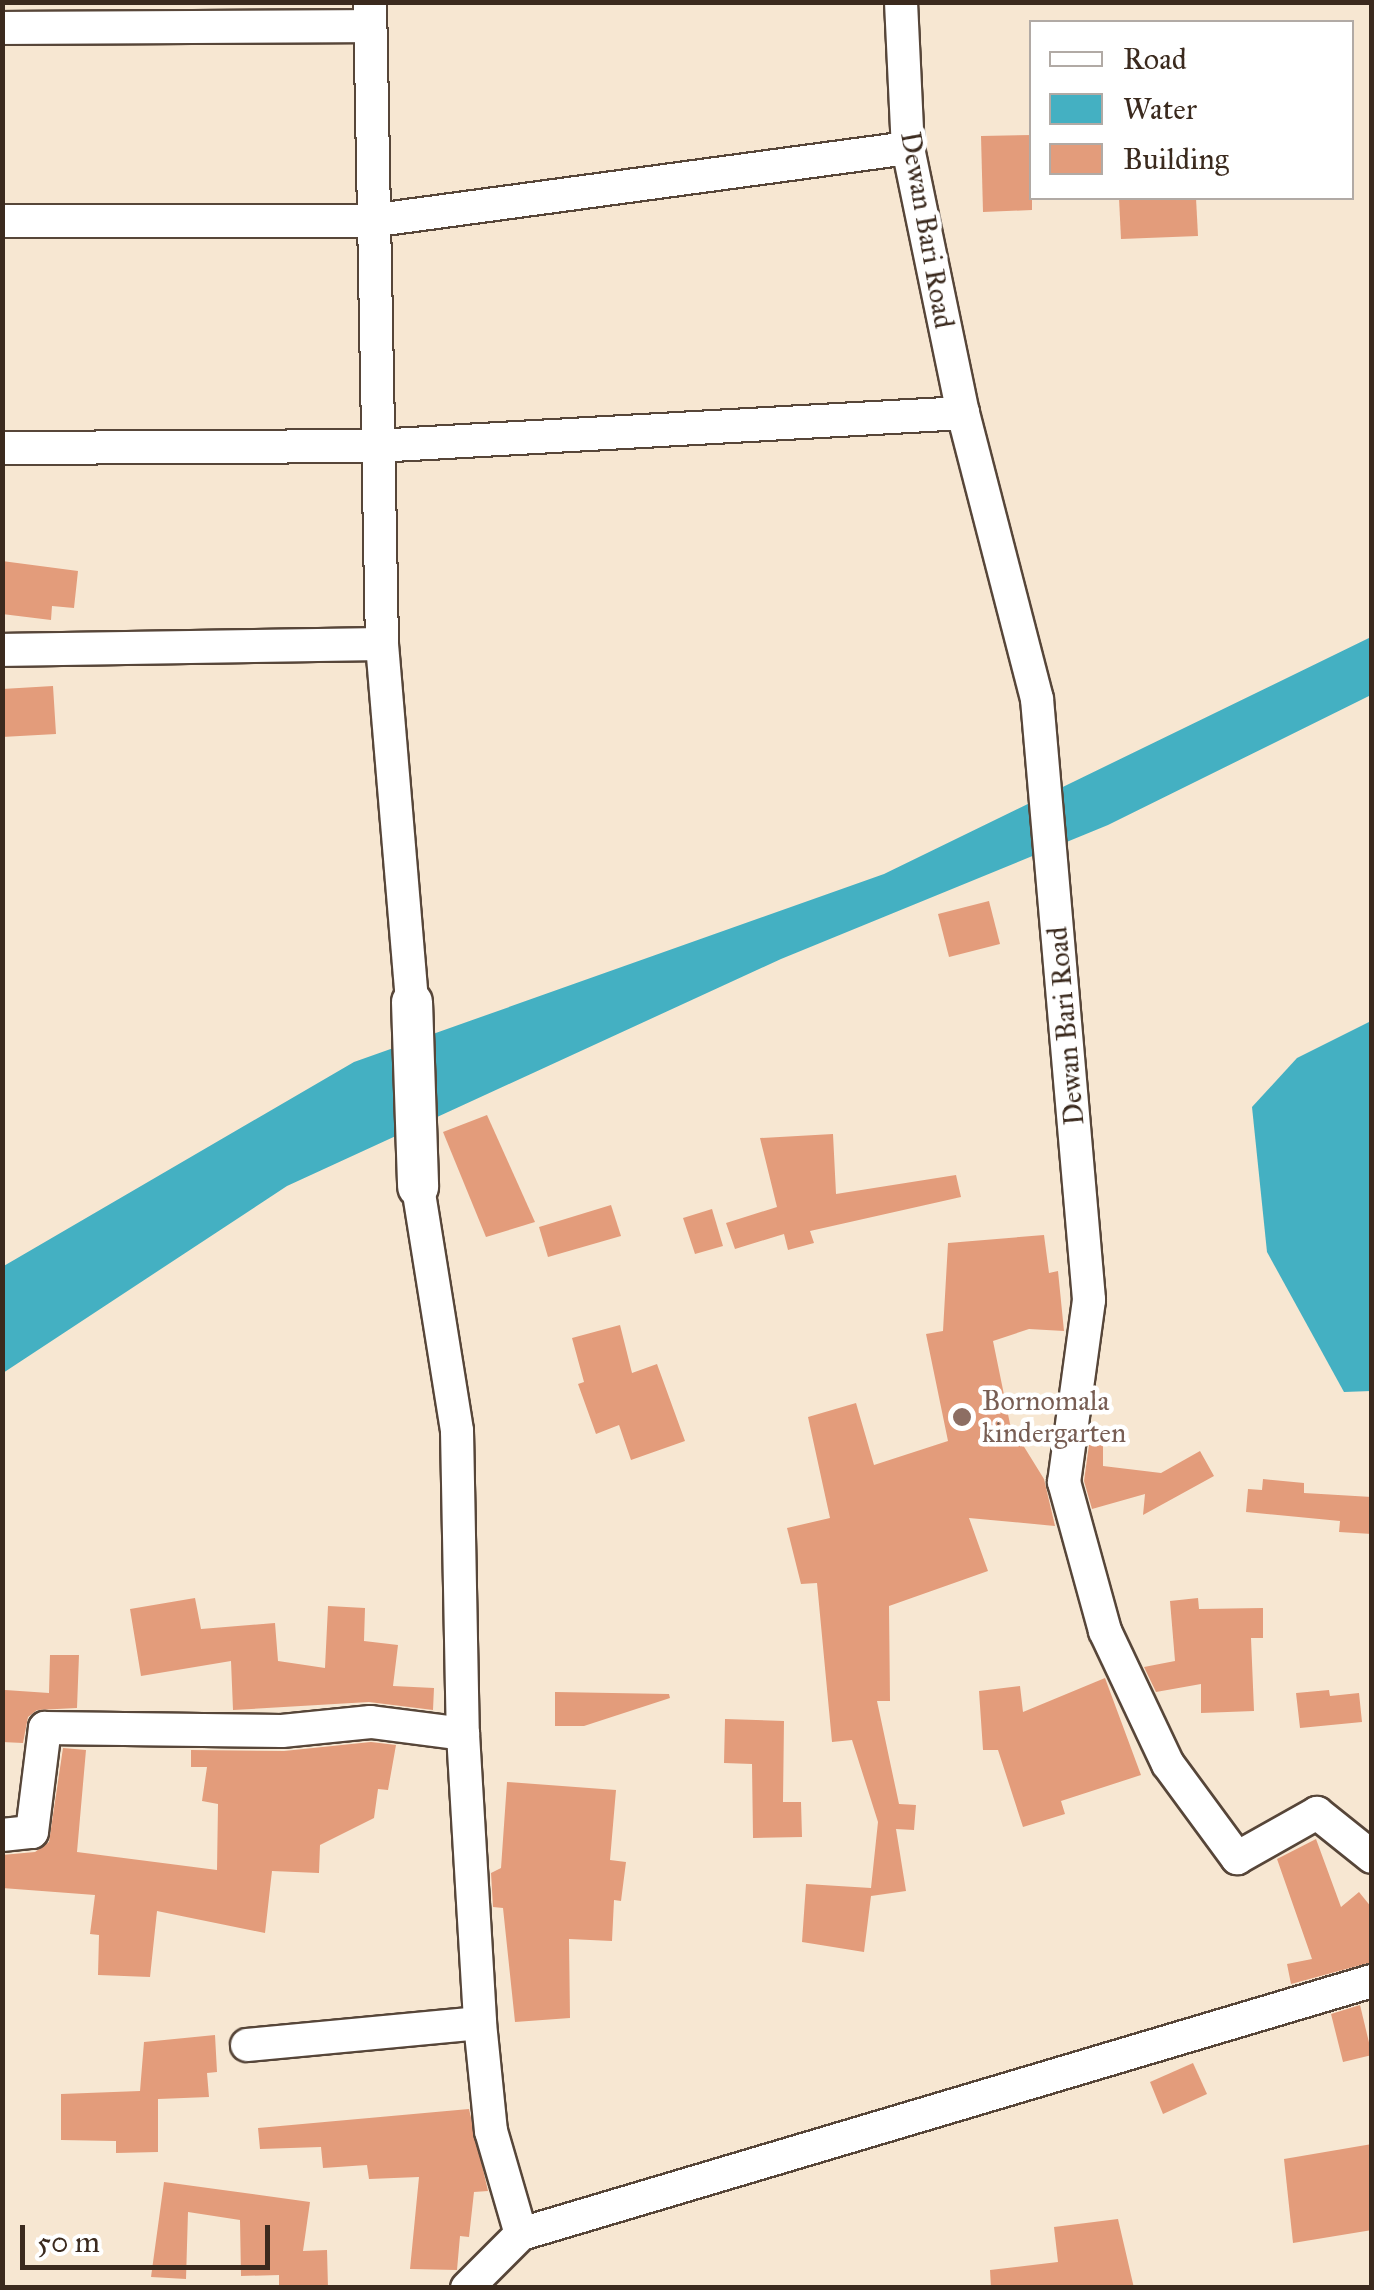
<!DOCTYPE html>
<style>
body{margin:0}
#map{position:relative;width:1374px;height:2290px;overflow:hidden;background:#f7e7d2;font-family:"IM FELL Great Primer",serif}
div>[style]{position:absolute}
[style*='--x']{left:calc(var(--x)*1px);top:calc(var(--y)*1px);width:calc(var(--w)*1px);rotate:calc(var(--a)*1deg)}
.water>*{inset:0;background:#44b0c2}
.building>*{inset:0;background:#e39c7b}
.roads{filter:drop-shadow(2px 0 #574639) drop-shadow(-2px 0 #574639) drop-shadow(0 2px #574639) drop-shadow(0 -2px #574639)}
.minor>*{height:32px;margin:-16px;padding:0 16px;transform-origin:16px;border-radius:16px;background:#fff}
.tertiary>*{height:40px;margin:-20px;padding:0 20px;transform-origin:20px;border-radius:20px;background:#fff}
.dots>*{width:28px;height:28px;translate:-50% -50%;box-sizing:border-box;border:5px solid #fff;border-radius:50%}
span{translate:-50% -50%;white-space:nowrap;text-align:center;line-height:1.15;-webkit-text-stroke:9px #fff;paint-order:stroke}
.street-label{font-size:28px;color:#3b2a1e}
.education-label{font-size:28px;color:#785e54}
.left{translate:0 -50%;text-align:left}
.frame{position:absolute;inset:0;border:5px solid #3b2a1e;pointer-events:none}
.legend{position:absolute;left:1029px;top:20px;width:325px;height:180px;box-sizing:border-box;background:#fff;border:2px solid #b1aaa5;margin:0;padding:12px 18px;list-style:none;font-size:30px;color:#3b2a1e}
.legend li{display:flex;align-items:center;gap:20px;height:50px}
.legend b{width:50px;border:2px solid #b1aaa5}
.scale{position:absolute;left:20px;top:2225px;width:250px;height:45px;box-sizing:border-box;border:5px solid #3b2a1e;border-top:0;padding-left:12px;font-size:30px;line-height:35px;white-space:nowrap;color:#3b2a1e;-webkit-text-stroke:8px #fff;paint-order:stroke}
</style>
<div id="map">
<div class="water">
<div style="clip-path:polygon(1371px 637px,1371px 695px,1108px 825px,781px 959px,287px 1186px,3px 1373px,2px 1267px,354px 1062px,884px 874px)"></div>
<div style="clip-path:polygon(1371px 1021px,1371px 1391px,1344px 1392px,1267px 1252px,1252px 1107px,1297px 1058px)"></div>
</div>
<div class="building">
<div style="clip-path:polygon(1032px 135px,1032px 210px,983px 212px,981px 136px)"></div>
<div style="clip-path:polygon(1119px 198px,1196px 198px,1198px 236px,1121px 239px)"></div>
<div style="clip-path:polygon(2px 561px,78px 571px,74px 608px,52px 606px,51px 620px,2px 614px)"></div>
<div style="clip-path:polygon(53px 686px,56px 734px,2px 737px,2px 689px)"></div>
<div style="clip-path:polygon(989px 901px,1000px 944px,949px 957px,938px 914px)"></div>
<div style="clip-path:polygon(487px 1115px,535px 1222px,486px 1237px,443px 1132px)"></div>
<div style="clip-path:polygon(833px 1134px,836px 1194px,956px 1175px,961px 1197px,810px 1231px,814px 1243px,788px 1250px,784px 1234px,735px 1249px,726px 1223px,777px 1207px,760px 1138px)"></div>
<div style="clip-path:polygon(611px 1205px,621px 1236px,548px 1257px,539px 1227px)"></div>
<div style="clip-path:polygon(712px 1209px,723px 1246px,695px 1254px,683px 1218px)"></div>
<div style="clip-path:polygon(1044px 1235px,1049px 1273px,1058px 1271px,1064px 1331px,1029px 1329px,993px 1341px,1010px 1424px,1044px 1479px,1055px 1526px,969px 1518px,988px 1571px,889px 1606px,890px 1701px,877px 1701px,899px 1804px,916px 1805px,914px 1830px,896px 1829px,906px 1891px,871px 1896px,864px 1952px,802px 1942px,806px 1884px,871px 1888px,878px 1822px,852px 1740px,832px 1742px,817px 1583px,801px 1584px,787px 1528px,830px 1518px,808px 1417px,856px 1403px,874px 1465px,948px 1441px,926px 1334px,943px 1331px,948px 1243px)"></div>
<div style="clip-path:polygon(620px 1325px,632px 1373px,657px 1364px,685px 1441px,631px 1460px,619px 1425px,596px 1434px,578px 1384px,584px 1382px,572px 1338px)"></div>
<div style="clip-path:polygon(1103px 1444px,1103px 1466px,1161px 1473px,1200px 1451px,1214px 1476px,1143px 1515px,1145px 1494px,1092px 1509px,1084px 1481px,1089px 1445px)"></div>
<div style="clip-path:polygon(1263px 1479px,1304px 1483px,1304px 1493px,1372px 1497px,1372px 1534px,1339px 1532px,1340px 1521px,1246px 1512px,1248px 1489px,1262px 1490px)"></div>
<div style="clip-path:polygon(195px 1598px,201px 1629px,275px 1623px,278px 1661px,325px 1668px,328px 1606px,365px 1608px,364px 1641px,398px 1645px,393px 1686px,434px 1688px,433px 1710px,369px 1702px,233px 1710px,231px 1661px,141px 1676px,130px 1609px)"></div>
<div style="clip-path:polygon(1198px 1598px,1199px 1609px,1263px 1608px,1263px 1638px,1251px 1638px,1254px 1711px,1201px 1713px,1201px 1684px,1156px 1692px,1144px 1667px,1175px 1661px,1170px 1601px)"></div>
<div style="clip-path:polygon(50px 1655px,79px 1655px,77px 1708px,37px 1710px,28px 1717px,23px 1743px,2px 1742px,5px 1690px,49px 1693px)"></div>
<div style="clip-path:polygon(1105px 1678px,1141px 1775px,1061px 1801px,1065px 1814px,1023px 1827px,998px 1750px,983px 1750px,979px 1691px,1020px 1686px,1023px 1712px)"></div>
<div style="clip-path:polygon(1329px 1690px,1330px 1696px,1359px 1693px,1362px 1722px,1300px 1728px,1296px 1693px)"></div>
<div style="clip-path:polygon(555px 1692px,669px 1694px,670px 1698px,584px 1726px,555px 1726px)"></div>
<div style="clip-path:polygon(725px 1719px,784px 1721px,783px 1802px,801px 1802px,802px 1837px,753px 1838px,752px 1764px,724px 1763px)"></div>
<div style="clip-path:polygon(371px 1742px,396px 1745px,388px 1790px,378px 1789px,374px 1818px,320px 1845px,319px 1873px,272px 1871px,265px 1933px,157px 1911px,150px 1977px,98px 1975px,99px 1935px,90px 1934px,95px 1895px,2px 1888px,2px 1855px,35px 1852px,49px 1842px,63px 1748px,86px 1750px,77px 1852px,217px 1870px,218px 1804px,202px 1801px,207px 1767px,191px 1767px,191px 1750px,284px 1751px)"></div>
<div style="clip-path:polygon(507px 1782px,616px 1790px,610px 1860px,626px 1862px,621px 1901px,614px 1900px,612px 1941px,569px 1939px,570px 2018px,515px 2022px,503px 1908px,493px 1907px,491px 1873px,501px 1868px)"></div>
<div style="clip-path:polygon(1316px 1839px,1341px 1907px,1359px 1892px,1372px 1908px,1372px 1962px,1291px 1984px,1287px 1964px,1312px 1959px,1277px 1859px)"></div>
<div style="clip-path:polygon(1360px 2005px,1372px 2055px,1343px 2062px,1331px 2014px)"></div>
<div style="clip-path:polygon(215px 2035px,217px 2072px,207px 2073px,209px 2097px,158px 2099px,158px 2152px,116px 2153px,116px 2141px,61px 2140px,61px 2094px,140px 2091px,144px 2042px)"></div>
<div style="clip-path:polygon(1193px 2063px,1207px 2094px,1163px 2114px,1150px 2082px)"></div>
<div style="clip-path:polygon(469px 2109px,488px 2191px,474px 2192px,469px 2237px,460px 2236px,457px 2270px,410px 2269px,419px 2177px,369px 2179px,367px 2165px,323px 2168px,321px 2147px,260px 2149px,258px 2128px)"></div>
<div style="clip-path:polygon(1372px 2144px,1372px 2230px,1293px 2243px,1284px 2159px)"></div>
<div style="clip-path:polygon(164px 2182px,310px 2202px,303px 2251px,327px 2250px,328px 2288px,279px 2288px,279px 2275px,241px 2276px,240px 2220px,188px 2212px,186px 2279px,151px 2277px)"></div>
<div style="clip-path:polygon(1118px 2219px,1134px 2288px,991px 2288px,990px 2270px,1058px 2262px,1054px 2227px)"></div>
</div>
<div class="roads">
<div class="minor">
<div style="--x:370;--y:2;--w:642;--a:88.93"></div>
<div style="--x:382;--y:644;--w:359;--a:85.2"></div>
<div style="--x:901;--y:2;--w:146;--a:87.3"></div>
<div style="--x:908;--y:148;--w:271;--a:78.3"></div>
<div style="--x:963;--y:413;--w:295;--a:75.5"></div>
<div style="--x:1037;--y:699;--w:603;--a:85.05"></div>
<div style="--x:1089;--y:1300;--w:184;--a:97.8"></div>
<div style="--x:1064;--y:1482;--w:155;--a:74.6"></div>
<div style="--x:1105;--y:1631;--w:147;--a:64.7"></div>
<div style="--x:1168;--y:1764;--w:117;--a:53.7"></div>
<div style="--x:1237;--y:1858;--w:92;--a:-29.4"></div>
<div style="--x:1317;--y:1813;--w:70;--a:38.7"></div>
<div style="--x:2;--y:28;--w:368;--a:-0.3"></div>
<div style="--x:2;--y:221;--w:368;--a:0"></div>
<div style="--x:370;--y:221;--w:543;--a:-7.73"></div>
<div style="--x:2;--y:448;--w:373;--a:-0.3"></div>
<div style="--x:375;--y:446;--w:589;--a:-3.21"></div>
<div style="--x:2;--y:650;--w:380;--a:-0.9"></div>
<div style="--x:418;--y:1187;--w:247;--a:80.9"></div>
<div style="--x:457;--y:1431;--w:303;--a:88.9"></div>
<div style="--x:463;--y:1734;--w:289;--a:86.6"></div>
<div style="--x:480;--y:2023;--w:109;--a:84.2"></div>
<div style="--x:491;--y:2131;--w:107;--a:73.8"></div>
<div style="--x:2;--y:1835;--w:30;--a:-6"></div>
<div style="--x:32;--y:1832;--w:105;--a:-82.9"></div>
<div style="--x:45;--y:1728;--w:237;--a:0.7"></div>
<div style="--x:282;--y:1731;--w:89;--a:-5.8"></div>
<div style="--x:371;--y:1722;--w:93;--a:7.4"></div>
<div style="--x:247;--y:2045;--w:234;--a:-5.4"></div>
<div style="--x:467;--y:2288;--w:76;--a:-45"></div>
<div style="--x:521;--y:2234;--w:888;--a:-16.56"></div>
</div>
<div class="tertiary">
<div style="--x:412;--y:1002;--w:185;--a:88.1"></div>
</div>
</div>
<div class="dots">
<div style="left:962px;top:1417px;background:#8d6e63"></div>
</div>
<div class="street-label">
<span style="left:927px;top:230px;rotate:80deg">Dewan Bari Road</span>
<span style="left:1066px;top:1026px;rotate:-95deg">Dewan Bari Road</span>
</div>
<div class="education-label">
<span class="left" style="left:982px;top:1417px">Bornomala<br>kindergarten</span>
</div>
<div class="frame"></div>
<ul class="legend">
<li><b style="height:12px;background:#fff"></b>Road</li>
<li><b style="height:28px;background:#44b0c2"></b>Water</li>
<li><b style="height:28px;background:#e39c7b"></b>Building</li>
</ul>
<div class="scale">50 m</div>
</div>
